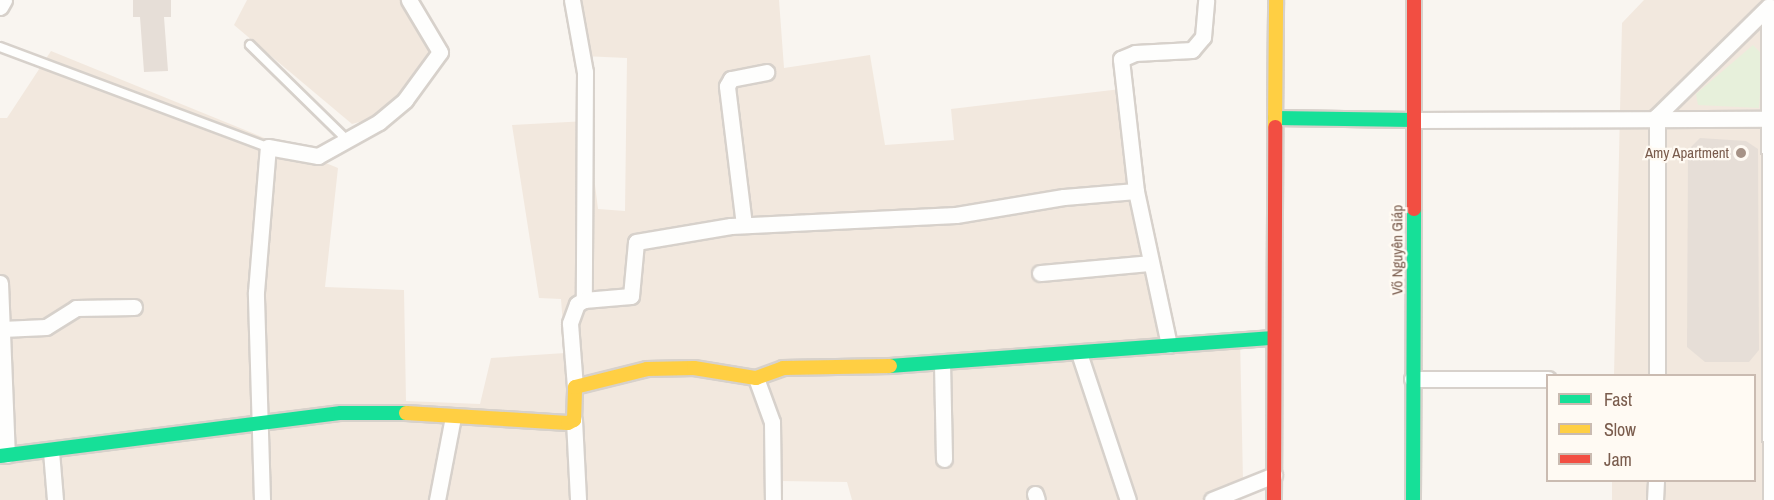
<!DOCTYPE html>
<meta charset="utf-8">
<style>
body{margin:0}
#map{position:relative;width:1774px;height:500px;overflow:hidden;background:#f9f5f0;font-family:"Archivo Narrow",sans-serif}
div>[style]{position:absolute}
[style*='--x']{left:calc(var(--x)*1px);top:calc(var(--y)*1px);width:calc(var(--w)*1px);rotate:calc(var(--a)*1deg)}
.residential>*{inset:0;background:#f2e8de}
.green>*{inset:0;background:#e7f0db}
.building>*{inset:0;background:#e6ded7}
.roads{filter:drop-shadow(2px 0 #d7d1cb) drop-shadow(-2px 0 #d7d1cb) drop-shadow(0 2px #d7d1cb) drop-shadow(0 -2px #d7d1cb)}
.lane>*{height:8px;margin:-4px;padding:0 4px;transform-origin:4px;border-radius:4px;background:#fefefd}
.street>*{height:15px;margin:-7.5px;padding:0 7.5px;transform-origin:7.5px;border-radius:7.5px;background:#fefefd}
.fast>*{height:14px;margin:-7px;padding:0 7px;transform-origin:7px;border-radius:7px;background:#16e098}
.slow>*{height:14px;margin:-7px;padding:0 7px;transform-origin:7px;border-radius:7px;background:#ffcf43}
.jam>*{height:14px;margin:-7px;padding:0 7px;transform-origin:7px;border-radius:7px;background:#f24e42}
.dots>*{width:16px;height:16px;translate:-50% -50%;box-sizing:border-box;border:3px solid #fffaf3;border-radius:50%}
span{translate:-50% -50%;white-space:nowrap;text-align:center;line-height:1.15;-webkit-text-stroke:4.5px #fffaf3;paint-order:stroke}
.poi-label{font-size:15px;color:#7a5c4d}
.right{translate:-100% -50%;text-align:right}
.street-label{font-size:15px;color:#7a5c4d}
.legend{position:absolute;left:1546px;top:374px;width:210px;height:108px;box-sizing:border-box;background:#fffaf3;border:2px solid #cabbb1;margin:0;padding:8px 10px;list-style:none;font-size:18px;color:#7a5c4d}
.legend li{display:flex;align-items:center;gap:12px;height:30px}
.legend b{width:30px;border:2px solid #cabbb1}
</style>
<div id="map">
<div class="residential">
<div style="clip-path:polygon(247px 0,406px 0,436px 50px,392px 113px,352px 124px,234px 25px)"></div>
<div style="clip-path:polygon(564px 0,779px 0,784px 68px,870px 55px,885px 145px,954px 140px,951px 109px,1121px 89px,1168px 339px,1240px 337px,1243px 481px,1203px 500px,852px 500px,847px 482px,780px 481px,779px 500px,0 500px,0 118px,7px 118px,51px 51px,338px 168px,325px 287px,404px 290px,406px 401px,480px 404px,491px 358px,565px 353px,561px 299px,539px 298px,512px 125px,587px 121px,598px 209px,625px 211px,627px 58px,582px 56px)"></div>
<div style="clip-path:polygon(1644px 0,1774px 0,1774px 500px,1612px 500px,1612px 481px,1754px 480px,1754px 376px,1614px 375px,1622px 23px)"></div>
</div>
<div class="green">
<div style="clip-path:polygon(1753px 45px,1763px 55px,1759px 108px,1698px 105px,1696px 94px)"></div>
</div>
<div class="building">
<div style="clip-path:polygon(133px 0,171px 0,171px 17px,164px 17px,168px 71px,144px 72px,140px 17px,133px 17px)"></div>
<div style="clip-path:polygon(1700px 138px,1746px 141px,1758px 149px,1759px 350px,1749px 362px,1705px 362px,1687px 347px,1688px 150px)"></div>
</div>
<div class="roads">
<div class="lane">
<div style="--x:250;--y:45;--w:136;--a:44.4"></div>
<div style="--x:0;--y:47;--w:286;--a:20.5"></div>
</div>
<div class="street">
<div style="--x:572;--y:0;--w:73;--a:79.8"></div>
<div style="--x:585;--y:72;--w:228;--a:90.3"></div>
<div style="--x:584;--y:300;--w:47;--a:-4.9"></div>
<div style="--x:631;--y:296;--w:54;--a:-84.7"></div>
<div style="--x:636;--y:242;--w:96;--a:-9.6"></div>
<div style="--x:731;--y:226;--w:225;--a:-2.8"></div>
<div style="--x:956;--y:215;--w:109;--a:-9.5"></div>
<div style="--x:1064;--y:197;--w:72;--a:-4.8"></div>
<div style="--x:0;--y:7;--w:8;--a:-60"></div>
<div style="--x:1769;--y:7;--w:493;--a:89.8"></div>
<div style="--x:1414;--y:120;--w:360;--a:-0.2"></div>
<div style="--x:744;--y:225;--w:140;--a:-97"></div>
<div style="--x:727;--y:86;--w:8;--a:-60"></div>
<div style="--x:731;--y:79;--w:36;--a:-11"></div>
<div style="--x:1040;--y:273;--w:110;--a:-5.2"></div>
<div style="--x:0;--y:283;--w:172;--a:87.7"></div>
<div style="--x:2;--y:329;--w:44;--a:-2.6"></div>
<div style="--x:46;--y:327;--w:36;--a:-32"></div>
<div style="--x:76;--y:308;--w:58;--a:-1"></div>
<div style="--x:1169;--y:345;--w:157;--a:-102.1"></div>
<div style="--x:1136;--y:191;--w:133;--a:-96.5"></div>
<div style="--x:1121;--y:59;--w:15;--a:-23"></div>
<div style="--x:1135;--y:53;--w:57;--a:-3"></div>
<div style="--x:1192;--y:50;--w:17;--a:-50"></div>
<div style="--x:1203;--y:37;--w:37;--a:-85"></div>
<div style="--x:1079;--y:353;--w:155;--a:71.6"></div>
<div style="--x:942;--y:363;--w:96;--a:88.8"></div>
<div style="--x:1657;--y:376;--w:260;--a:-90"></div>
<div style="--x:1657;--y:116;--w:157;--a:-44.5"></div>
<div style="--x:756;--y:378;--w:47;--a:70"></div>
<div style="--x:772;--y:422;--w:78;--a:89.3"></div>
<div style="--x:1412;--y:379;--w:136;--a:0"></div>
<div style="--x:575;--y:387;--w:64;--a:-94.5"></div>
<div style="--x:570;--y:323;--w:20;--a:-70"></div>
<div style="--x:577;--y:304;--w:8;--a:-30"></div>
<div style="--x:574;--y:420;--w:80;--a:87.1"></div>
<div style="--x:51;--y:451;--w:49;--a:85.3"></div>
<div style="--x:1035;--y:494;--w:6;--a:72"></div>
<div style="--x:262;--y:500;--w:208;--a:-91.7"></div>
<div style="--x:256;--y:292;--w:145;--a:-85.3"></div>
<div style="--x:268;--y:147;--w:51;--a:10.2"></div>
<div style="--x:318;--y:156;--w:70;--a:-29.1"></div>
<div style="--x:379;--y:122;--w:34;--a:-40"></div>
<div style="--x:405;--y:100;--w:59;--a:-53.9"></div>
<div style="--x:440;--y:52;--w:61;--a:-120.8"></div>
<div style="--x:437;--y:500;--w:85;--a:-79.1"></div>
<div style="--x:1212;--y:500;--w:67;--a:-22"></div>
<div style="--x:1655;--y:500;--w:20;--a:-87"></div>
</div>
<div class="fast">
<div style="--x:1275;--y:118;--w:139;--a:0.8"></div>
<div style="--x:890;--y:366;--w:384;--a:-4.2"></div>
<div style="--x:0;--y:456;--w:344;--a:-7.2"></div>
<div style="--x:341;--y:413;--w:65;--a:0"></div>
<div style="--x:1413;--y:500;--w:291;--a:-89.8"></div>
</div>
<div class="slow">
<div style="--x:1275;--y:127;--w:127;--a:-89.5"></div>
<div style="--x:406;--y:413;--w:162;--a:3.5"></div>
<div style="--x:568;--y:423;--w:7;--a:-27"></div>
<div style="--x:574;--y:420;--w:33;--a:-88"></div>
<div style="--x:575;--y:387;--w:74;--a:-14"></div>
<div style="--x:647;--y:369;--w:47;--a:-1.2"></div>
<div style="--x:694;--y:368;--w:63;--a:9.2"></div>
<div style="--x:756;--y:378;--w:29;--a:-20"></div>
<div style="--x:783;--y:368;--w:107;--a:-1.1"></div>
</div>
<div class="jam">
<div style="--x:1414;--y:209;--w:209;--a:-90"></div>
<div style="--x:1274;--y:500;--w:373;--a:-89.8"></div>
</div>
</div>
<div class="dots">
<div style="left:1741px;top:153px;background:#a69286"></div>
</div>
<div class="poi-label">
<span class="right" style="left:1729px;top:153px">Amy Apartment</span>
</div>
<div class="street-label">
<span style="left:1397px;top:250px;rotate:-90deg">Võ Nguyên Giáp</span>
</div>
<ul class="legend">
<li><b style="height:8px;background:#16e098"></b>Fast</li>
<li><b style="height:8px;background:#ffcf43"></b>Slow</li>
<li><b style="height:8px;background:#f24e42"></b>Jam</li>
</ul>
</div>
